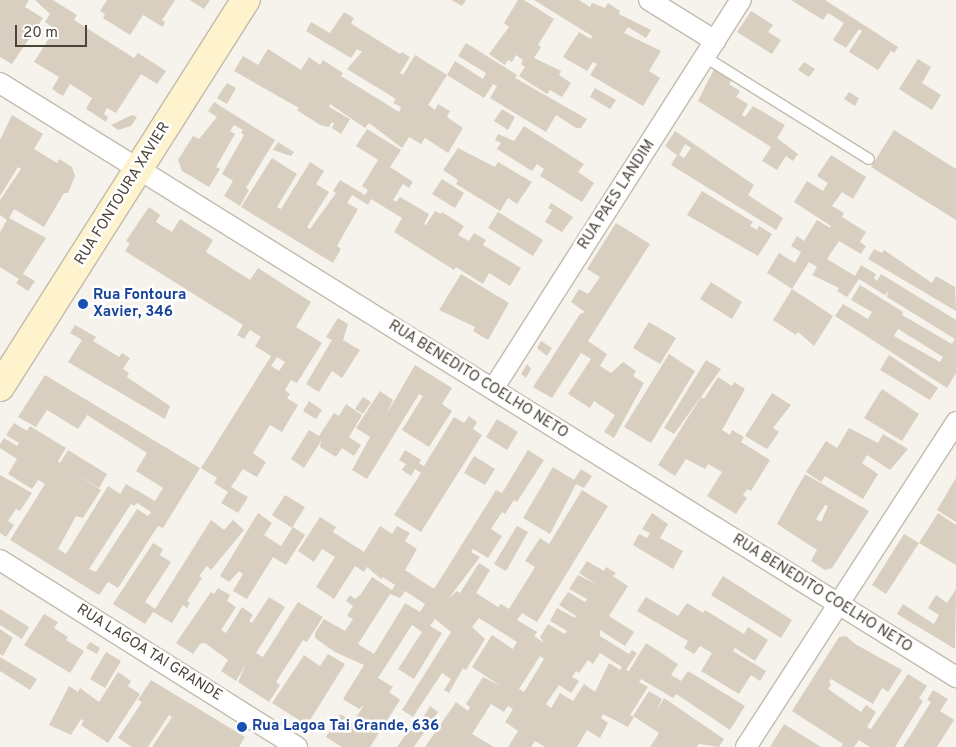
<!DOCTYPE html>
<style>
body{margin:0}
#map{position:relative;width:956px;height:747px;overflow:hidden;background:#f6f3ec;font-family:Overpass,sans-serif}
div>[style]{position:absolute}
[style*='--x']{left:calc(var(--x)*1px);top:calc(var(--y)*1px);width:calc(var(--w)*1px);rotate:calc(var(--a)*1deg)}
.building>*{inset:0;background:#d8cfc1}
.roads{filter:drop-shadow(1px 0 #c2bbae) drop-shadow(-1px 0 #c2bbae) drop-shadow(0 1px #c2bbae) drop-shadow(0 -1px #c2bbae)}
.lane>*{height:10px;margin:-5px;padding:0 5px;transform-origin:5px;border-radius:5px;background:#fff}
.street>*{height:20px;margin:-10px;padding:0 10px;transform-origin:10px;border-radius:10px;background:#fff}
.secondary>*{height:28px;margin:-14px;padding:0 14px;transform-origin:14px;border-radius:14px;background:#fff3cd}
.dots>*{width:14px;height:14px;translate:-50% -50%;box-sizing:border-box;border:2px solid #fff;border-radius:50%}
span{translate:-50% -50%;white-space:nowrap;text-align:center;line-height:1.15;-webkit-text-stroke:5px #fff;paint-order:stroke}
.street-label{font-size:15px;color:#4b4439}
.transit-label{font-size:15px;color:#164399;font-weight:700}
.left{translate:0 -50%;text-align:left}
.scale{position:absolute;left:15px;top:25px;width:72px;height:22px;box-sizing:border-box;border:2px solid #4b4439;border-top:0;padding-left:6px;font-size:15px;line-height:18px;white-space:nowrap;color:#4b4439;-webkit-text-stroke:4px #fff;paint-order:stroke}
</style>
<div id="map">
<div class="building">
<div style="clip-path:polygon(0 0,29px 0,25px 7px,43px 18px,12px 64px,0 57px)"></div>
<div style="clip-path:polygon(35px 0,53px 0,77px 15px,74px 20px,134px 58px,138px 53px,166px 71px,157px 84px,141px 74px,116px 113px,107px 108px,104px 114px,108px 117px,106px 122px,86px 109px,92px 98px,70px 84px,63px 96px,52px 89px,59px 77px,34px 62px,55px 29px,45px 22px,50px 14px)"></div>
<div style="clip-path:polygon(107px 0,175px 0,162px 20px,165px 22px,163px 27px,143px 15px,130px 35px,103px 18px,105px 14px,100px 11px)"></div>
<div style="clip-path:polygon(190px 0,210px 0,204px 9px)"></div>
<div style="clip-path:polygon(451px 0,466px 0,462px 6px)"></div>
<div style="clip-path:polygon(518px 0,524px 0,554px 19px,538px 45px,541px 47px,534px 58px,561px 71px,559px 75px,571px 83px,562px 97px,550px 90px,547px 94px,519px 76px,525px 67px,521px 64px,523px 60px,516px 55px,512px 62px,508px 60px,505px 65px,489px 54px,509px 27px,504px 23px)"></div>
<div style="clip-path:polygon(534px 0,579px 0,590px 7px,592px 3px,605px 8px,608px 3px,620px 11px,619px 14px,651px 30px,646px 38px,628px 27px,624px 33px,661px 51px,649px 71px,660px 78px,643px 106px,590px 75px,597px 64px,593px 62px,587px 71px,563px 57px,579px 32px,591px 39px,592px 36px)"></div>
<div style="clip-path:polygon(791px 0,825px 0,898px 47px,894px 53px,891px 51px,878px 70px,849px 52px,862px 31px,859px 29px,846px 48px,833px 40px,844px 23px,828px 13px,823px 20px)"></div>
<div style="clip-path:polygon(751px 11px,773px 25px,768px 32px,781px 40px,772px 54px,737px 32px)"></div>
<div style="clip-path:polygon(344px 12px,354px 18px,351px 23px,355px 26px,400px 54px,402px 52px,410px 57px,400px 73px,403px 75px,415px 55px,447px 75px,455px 61px,483px 79px,486px 73px,458px 56px,466px 43px,517px 75px,515px 78px,587px 119px,581px 128px,576px 128px,556px 115px,546px 132px,490px 98px,497px 86px,493px 84px,484px 98px,447px 75px,428px 105px,435px 110px,438px 104px,450px 111px,447px 117px,463px 128px,448px 153px,425px 138px,421px 144px,409px 137px,402px 148px,369px 123px,365px 128px,330px 104px,329px 107px,350px 119px,341px 134px,332px 128px,334px 123px,332px 122px,329px 127px,320px 125px,297px 110px,299px 108px,234px 71px,243px 56px,258px 65px,268px 49px,301px 70px,309px 57px,320px 65px,323px 60px,343px 73px,341px 76px,399px 112px,401px 107px,393px 103px,396px 99px,347px 69px,362px 52px,357px 49px,351px 58px,306px 31px,311px 22px,330px 33px)"></div>
<div style="clip-path:polygon(918px 59px,931px 67px,922px 83px,941px 95px,932px 110px,899px 89px)"></div>
<div style="clip-path:polygon(804px 62px,815px 69px,809px 77px,798px 70px)"></div>
<div style="clip-path:polygon(714px 69px,732px 80px,729px 84px,740px 91px,736px 97px,748px 104px,742px 115px,745px 117px,753px 106px,785px 125px,777px 138px,798px 154px,793px 161px,786px 156px,777px 170px,762px 161px,771px 147px,698px 101px)"></div>
<div style="clip-path:polygon(227px 83px,236px 88px,227px 104px,217px 98px)"></div>
<div style="clip-path:polygon(595px 88px,616px 100px,610px 109px,590px 97px)"></div>
<div style="clip-path:polygon(849px 92px,859px 98px,855px 106px,844px 99px)"></div>
<div style="clip-path:polygon(214px 102px,275px 140px,246px 188px,249px 190px,240px 206px,224px 196px,233px 181px,222px 174px,244px 135px,241px 133px,243px 130px,234px 125px,230px 131px,235px 134px,216px 167px,220px 169px,209px 187px,182px 171px,178px 160px,193px 136px,199px 139px,217px 117px,208px 111px)"></div>
<div style="clip-path:polygon(502px 109px,515px 117px,508px 130px,494px 121px)"></div>
<div style="clip-path:polygon(12px 115px,43px 134px,34px 149px,57px 163px,59px 159px,72px 167px,75px 176px,68px 193px,64px 193px,44px 227px,14px 209px,9px 218px,46px 238px,23px 274px,35px 281px,28px 291px,16px 283px,19px 279px,0 267px,0 232px,7px 220px,0 215px,0 200px,21px 169px,18px 167px,0 196px,0 140px)"></div>
<div style="clip-path:polygon(132px 115px,137px 117px,131px 126px,118px 130px,111px 125px)"></div>
<div style="clip-path:polygon(524px 126px,584px 164px,578px 172px,594px 183px,582px 202px,540px 176px,544px 169px,537px 164px,532px 171px,497px 149px,501px 143px,495px 140px,498px 134px,514px 141px)"></div>
<div style="clip-path:polygon(367px 129px,401px 150px,390px 167px,413px 182px,409px 188px,403px 184px,393px 200px,396px 202px,400px 197px,429px 214px,424px 224px,426px 225px,435px 211px,441px 214px,442px 212px,464px 226px,458px 235px,469px 241px,474px 233px,486px 240px,483px 245px,521px 268px,510px 286px,489px 273px,483px 284px,456px 267px,454px 270px,394px 232px,402px 218px,371px 199px,368px 205px,352px 195px,347px 203px,358px 209px,337px 246px,341px 249px,333px 263px,241px 207px,272px 158px,297px 174px,277px 207px,281px 209px,310px 162px,324px 171px,316px 184px,329px 192px,307px 227px,310px 229px,336px 193px,333px 191px,340px 180px,365px 195px,368px 190px,362px 186px,378px 160px,356px 146px)"></div>
<div style="clip-path:polygon(894px 130px,956px 169px,956px 220px,871px 167px)"></div>
<div style="clip-path:polygon(evenodd,675px 131px,754px 185px,748px 195px,783px 218px,776px 230px,671px 165px,677px 155px,665px 146px,675px 131px,685px 144px,691px 148px,684px 158px,679px 155px,685px 144px)"></div>
<div style="clip-path:polygon(278px 142px,294px 152px,291px 156px,273px 150px)"></div>
<div style="clip-path:polygon(458px 148px,495px 167px,498px 162px,532px 182px,517px 204px,508px 198px,500px 211px,456px 184px,458px 180px,443px 170px)"></div>
<div style="clip-path:polygon(evenodd,831px 155px,866px 177px,853px 199px,842px 192px,832px 206px,844px 213px,842px 217px,866px 232px,860px 242px,866px 246px,861px 254px,839px 241px,827px 259px,855px 276px,861px 265px,876px 274px,874px 278px,877px 281px,881px 274px,956px 320px,956px 373px,947px 388px,835px 316px,843px 304px,868px 319px,872px 312px,851px 300px,860px 285px,903px 312px,902px 315px,952px 344px,955px 339px,887px 297px,888px 291px,885px 295px,859px 279px,847px 297px,837px 291px,839px 288px,812px 275px,817px 267px,809px 262px,792px 289px,767px 273px,779px 253px,795px 263px,801px 252px,791px 246px,797px 236px,804px 241px,817px 220px,830px 228px,831px 226px,794px 202px,807px 181px,823px 191px,828px 183px,817px 176px,831px 155px,898px 329px,943px 357px,940px 362px,894px 336px,898px 329px)"></div>
<div style="clip-path:polygon(442px 179px,464px 193px,455px 208px,432px 194px)"></div>
<div style="clip-path:polygon(702px 191px,753px 222px,750px 226px,757px 230px,759px 226px,772px 234px,758px 256px,687px 215px)"></div>
<div style="clip-path:polygon(551px 203px,573px 217px,562px 232px,545px 222px,552px 210px,548px 208px)"></div>
<div style="clip-path:polygon(evenodd,149px 207px,160px 215px,156px 222px,172px 232px,180px 219px,213px 240px,206px 252px,250px 280px,258px 268px,311px 302px,296px 327px,322px 343px,297px 383px,291px 380px,285px 390px,290px 394px,287px 398px,298px 405px,282px 432px,270px 425px,253px 453px,266px 462px,257px 477px,243px 469px,231px 487px,248px 497px,238px 513px,221px 503px,228px 492px,214px 483px,217px 478px,201px 468px,271px 356px,255px 346px,261px 337px,250px 330px,244px 339px,237px 335px,243px 325px,125px 251px,130px 243px,126px 241px,149px 207px,277px 357px,285px 362px,279px 371px,271px 366px,277px 357px)"></div>
<div style="clip-path:polygon(498px 212px,543px 240px,533px 256px,488px 228px)"></div>
<div style="clip-path:polygon(616px 223px,650px 244px,588px 341px,607px 354px,600px 366px,611px 373px,623px 362px,636px 371px,633px 376px,644px 383px,614px 438px,604px 432px,615px 415px,594px 401px,590px 408px,568px 394px,591px 359px,581px 353px,552px 398px,533px 387px,580px 314px,585px 312px,571px 302px,579px 289px,588px 294px,600px 277px,587px 269px)"></div>
<div style="clip-path:polygon(874px 249px,882px 253px,884px 250px,932px 283px,936px 276px,955px 287px,956px 311px,868px 259px)"></div>
<div style="clip-path:polygon(461px 274px,509px 303px,488px 340px,473px 331px,475px 327px,439px 310px)"></div>
<div style="clip-path:polygon(711px 282px,742px 302px,732px 319px,700px 299px)"></div>
<div style="clip-path:polygon(792px 289px,833px 316px,814px 346px,798px 332px,796px 335px,773px 320px)"></div>
<div style="clip-path:polygon(338px 318px,348px 324px,343px 340px,360px 350px,342px 378px,332px 371px,319px 392px,306px 384px,332px 340px,326px 337px)"></div>
<div style="clip-path:polygon(649px 322px,676px 338px,660px 364px,633px 348px)"></div>
<div style="clip-path:polygon(75px 325px,96px 337px,93px 341px,119px 357px,122px 353px,130px 358px,123px 369px,129px 373px,127px 377px,170px 406px,165px 419px,68px 362px,82px 340px,70px 333px)"></div>
<div style="clip-path:polygon(541px 341px,552px 348px,547px 356px,537px 348px)"></div>
<div style="clip-path:polygon(669px 354px,695px 371px,651px 443px,624px 427px)"></div>
<div style="clip-path:polygon(889px 355px,938px 388px,930px 400px,880px 370px)"></div>
<div style="clip-path:polygon(706px 360px,721px 369px,674px 434px,664px 428px)"></div>
<div style="clip-path:polygon(527px 364px,531px 369px,526px 378px,521px 374px)"></div>
<div style="clip-path:polygon(415px 365px,452px 388px,442px 404px,452px 411px,429px 447px,402px 430px,423px 396px,419px 394px,367px 479px,352px 470px,370px 437px,356px 428px,380px 391px,393px 400px,386px 415px)"></div>
<div style="clip-path:polygon(evenodd,45px 375px,200px 468px,163px 528px,158px 526px,118px 588px,108px 582px,99px 595px,10px 540px,45px 484px,38px 480px,32px 489px,8px 474px,17px 459px,0 448px,0 444px,4px 438px,17px 446px,19px 443px,6px 435px,14px 423px,27px 431px,30px 426px,66px 448px,58px 461px,60px 463px,68px 450px,107px 474px,99px 488px,72px 471px,101px 490px,83px 518px,76px 516px,58px 549px,66px 554px,108px 486px,120px 494px,126px 484px,155px 501px,163px 488px,136px 471px,147px 453px,87px 415px,78px 429px,47px 410px,36px 427px,18px 417px,45px 375px,137px 503px,151px 512px,148px 516px,137px 509px,96px 572px,89px 569px,131px 504px,134px 506px,137px 503px)"></div>
<div style="clip-path:polygon(718px 377px,732px 386px,734px 382px,745px 389px,722px 430px,730px 435px,732px 430px,744px 437px,741px 442px,770px 460px,751px 491px,747px 489px,743px 495px,747px 498px,736px 514px,707px 496px,722px 472px,708px 464px,705px 469px,686px 459px,675px 476px,658px 465px,701px 397px,704px 399px)"></div>
<div style="clip-path:polygon(882px 389px,919px 414px,902px 441px,864px 418px)"></div>
<div style="clip-path:polygon(772px 393px,791px 405px,773px 428px,779px 432px,767px 449px,745px 436px)"></div>
<div style="clip-path:polygon(363px 397px,371px 402px,363px 414px,355px 409px)"></div>
<div style="clip-path:polygon(309px 401px,322px 410px,316px 419px,303px 411px)"></div>
<div style="clip-path:polygon(346px 404px,362px 415px,349px 437px,361px 445px,354px 456px,342px 448px,336px 457px,320px 447px,321px 441px,304px 468px,291px 459px,309px 430px,319px 436px,334px 413px,339px 416px)"></div>
<div style="clip-path:polygon(469px 416px,477px 422px,473px 429px,482px 435px,421px 532px,394px 515px,421px 473px,415px 469px,411px 476px,402px 470px,406px 464px,399px 460px,405px 450px,421px 460px,419px 463px,424px 466px,454px 417px,464px 423px)"></div>
<div style="clip-path:polygon(497px 419px,518px 432px,507px 450px,486px 437px)"></div>
<div style="clip-path:polygon(849px 428px,878px 443px,883px 434px,908px 449px,890px 470px,867px 455px,862px 463px,878px 474px,863px 499px,825px 476px,821px 482px,806px 472px,826px 441px,837px 448px)"></div>
<div style="clip-path:polygon(evenodd,528px 450px,544px 460px,517px 502px,514px 500px,505px 514px,502px 512px,491px 529px,502px 536px,488px 558px,473px 549px,471px 552px,480px 557px,449px 598px,457px 591px,460px 593px,479px 563px,490px 570px,476px 593px,498px 607px,501px 604px,509px 609px,535px 567px,525px 561px,540px 538px,549px 544px,582px 490px,608px 506px,537px 622px,522px 613px,517px 620px,537px 632px,534px 636px,544px 643px,540px 637px,548px 624px,565px 634px,567px 631px,550px 621px,557px 608px,575px 618px,576px 616px,559px 605px,568px 592px,585px 602px,587px 599px,569px 589px,578px 575px,596px 584px,579px 573px,587px 561px,604px 571px,606px 567px,616px 573px,613px 576px,628px 586px,609px 616px,634px 632px,625px 646px,600px 630px,600px 636px,629px 654px,632px 650px,637px 653px,626px 670px,629px 671px,646px 643px,678px 664px,671px 675px,681px 681px,688px 671px,745px 706px,730px 730px,676px 694px,673px 698px,641px 679px,639px 682px,648px 687px,630px 715px,634px 717px,628px 727px,603px 714px,601px 718px,608px 723px,600px 738px,587px 730px,577px 747px,545px 747px,535px 741px,531px 747px,508px 747px,518px 731px,505px 722px,513px 709px,508px 706px,504px 712px,491px 704px,472px 734px,494px 747px,425px 747px,456px 702px,468px 711px,470px 707px,466px 704px,483px 677px,502px 687px,472px 667px,492px 635px,513px 649px,517px 642px,479px 618px,472px 627px,485px 639px,466px 670px,463px 668px,449px 693px,444px 690px,451px 679px,442px 673px,413px 717px,402px 710px,451px 632px,435px 619px,430px 626px,442px 633px,414px 679px,398px 669px,422px 632px,412px 625px,378px 678px,393px 687px,389px 692px,400px 700px,370px 747px,342px 747px,326px 737px,340px 714px,351px 721px,345px 734px,364px 705px,359px 709px,343px 699px,364px 665px,335px 652px,315px 638px,315px 633px,324px 619px,345px 631px,353px 619px,347px 616px,353px 606px,346px 601px,350px 595px,355px 599px,361px 594px,372px 577px,392px 590px,395px 585px,383px 577px,381px 579px,367px 567px,364px 572px,355px 566px,334px 599px,316px 587px,335px 557px,322px 549px,314px 562px,298px 551px,320px 517px,336px 527px,333px 532px,364px 552px,380px 526px,392px 534px,397px 526px,410px 533px,405px 541px,417px 549px,405px 570px,434px 589px,496px 490px,502px 493px,528px 450px,405px 591px,425px 604px,420px 612px,405px 603px,374px 654px,358px 644px,390px 594px,400px 598px,405px 591px,528px 450px,600px 653px,622px 667px,620px 670px,609px 663px,595px 692px,584px 684px,573px 701px,560px 693px,551px 708px,546px 704px,559px 685px,571px 693px,579px 681px,572px 677px,576px 671px,579px 673px,588px 660px,593px 664px,600px 653px,528px 450px,540px 656px,544px 659px,524px 692px,519px 689px,540px 656px)"></div>
<div style="clip-path:polygon(474px 456px,495px 469px,485px 485px,464px 473px)"></div>
<div style="clip-path:polygon(553px 467px,574px 480px,581px 469px,592px 476px,584px 488px,576px 484px,550px 534px,523px 518px)"></div>
<div style="clip-path:polygon(evenodd,805px 474px,869px 511px,832px 568px,825px 570px,811px 561px,817px 550px,777px 524px,805px 474px,825px 505px,828px 506px,821px 522px,816px 519px,825px 505px)"></div>
<div style="clip-path:polygon(0 475px,32px 493px,20px 511px,16px 509px,8px 521px,14px 525px,6px 537px,0 533px)"></div>
<div style="clip-path:polygon(956px 478px,956px 522px,937px 510px)"></div>
<div style="clip-path:polygon(285px 495px,305px 507px,292px 528px,272px 515px)"></div>
<div style="clip-path:polygon(258px 513px,272px 523px,264px 535px,281px 546px,293px 527px,305px 535px,286px 565px,273px 557px,247px 599px,233px 591px,243px 574px,239px 571px,229px 582px,220px 576px)"></div>
<div style="clip-path:polygon(652px 513px,668px 524px,660px 538px,683px 551px,673px 569px,633px 545px,639px 534px,647px 538px,650px 533px,642px 529px)"></div>
<div style="clip-path:polygon(938px 513px,956px 525px,956px 565px,919px 543px)"></div>
<div style="clip-path:polygon(211px 520px,224px 530px,233px 520px,244px 530px,211px 570px,207px 566px,199px 576px,202px 578px,187px 601px,190px 603px,187px 608px,183px 605px,172px 623px,153px 612px,145px 624px,113px 604px,153px 543px,163px 549px,160px 555px,171px 562px,145px 602px,155px 609px)"></div>
<div style="clip-path:polygon(517px 526px,528px 532px,506px 571px,494px 564px)"></div>
<div style="clip-path:polygon(904px 534px,919px 543px,886px 594px,872px 585px)"></div>
<div style="clip-path:polygon(723px 576px,792px 620px,781px 638px,711px 595px)"></div>
<div style="clip-path:polygon(218px 588px,230px 595px,227px 601px,236px 607px,221px 630px,226px 633px,242px 607px,253px 615px,249px 621px,252px 623px,269px 597px,285px 607px,256px 653px,263px 657px,298px 602px,323px 617px,307px 642px,303px 640px,276px 682px,280px 685px,269px 702px,238px 682px,246px 664px,236px 681px,221px 671px,228px 660px,205px 643px,200px 644px,193px 654px,176px 643px,211px 592px,214px 594px)"></div>
<div style="clip-path:polygon(956px 589px,955px 649px,897px 614px,903px 604px,934px 624px,939px 615px,928px 608px,936px 595px,947px 603px)"></div>
<div style="clip-path:polygon(646px 597px,678px 616px,687px 603px,703px 613px,705px 610px,744px 634px,748px 627px,768px 640px,755px 661px,735px 648px,733px 651px,766px 671px,760px 681px,751px 675px,739px 694px,701px 671px,712px 653px,700px 646px,694px 654px,684px 648px,688px 641px,637px 611px)"></div>
<div style="clip-path:polygon(0 609px,29px 627px,22px 639px,0 625px)"></div>
<div style="clip-path:polygon(44px 614px,58px 622px,54px 628px,68px 637px,66px 640px,84px 651px,70px 673px,24px 645px)"></div>
<div style="clip-path:polygon(0 629px,13px 638px,3px 656px,0 654px)"></div>
<div style="clip-path:polygon(846px 636px,855px 644px,902px 670px,888px 692px,882px 688px,873px 704px,831px 679px,829px 682px,831px 684px,828px 689px,861px 712px,866px 705px,876px 712px,867px 727px,871px 729px,908px 674px,927px 686px,919px 698px,923px 701px,895px 747px,870px 747px,859px 740px,854px 747px,841px 747px,843px 744px,792px 711px,839px 637px)"></div>
<div style="clip-path:polygon(90px 642px,100px 648px,97px 654px,86px 648px)"></div>
<div style="clip-path:polygon(106px 652px,121px 661px,105px 688px,90px 679px)"></div>
<div style="clip-path:polygon(328px 654px,345px 664px,307px 725px,272px 703px,304px 655px,320px 666px)"></div>
<div style="clip-path:polygon(0 657px,37px 679px,30px 690px,0 671px)"></div>
<div style="clip-path:polygon(118px 672px,131px 681px,128px 686px,140px 694px,108px 743px,81px 725px,84px 721px,81px 719px,71px 735px,49px 725px,69px 686px,78px 692px,80px 688px,99px 702px)"></div>
<div style="clip-path:polygon(151px 680px,245px 737px,239px 747px,152px 747px,172px 717px,169px 715px,148px 747px,132px 747px,118px 738px,142px 702px,138px 700px)"></div>
<div style="clip-path:polygon(933px 690px,948px 699px,940px 711px,954px 720px,937px 747px,903px 747px,931px 702px,927px 700px)"></div>
<div style="clip-path:polygon(649px 691px,662px 699px,656px 712px,664px 698px,724px 739px,719px 747px,699px 744px,697px 747px,650px 747px,659px 733px,633px 716px)"></div>
<div style="clip-path:polygon(430px 706px,438px 712px,414px 747px,397px 747px,417px 718px,421px 721px)"></div>
<div style="clip-path:polygon(784px 724px,821px 747px,770px 747px)"></div>
</div>
<div class="roads">
<div class="lane">
<div style="--x:705;--y:57;--w:193;--a:31.9"></div>
</div>
<div class="street">
<div style="--x:649;--y:0;--w:78;--a:31.8"></div>
<div style="--x:0;--y:83;--w:1126;--a:31.85"></div>
<div style="--x:493;--y:389;--w:461;--a:-57.5"></div>
<div style="--x:0;--y:560;--w:351;--a:32.2"></div>
<div style="--x:746;--y:747;--w:387;--a:-57.1"></div>
</div>
<div class="secondary">
<div style="--x:0;--y:387;--w:459;--a:-57.6"></div>
</div>
</div>
<div class="dots">
<div style="left:83px;top:304px;background:#1a4fb4"></div>
<div style="left:242px;top:727px;background:#1a4fb4"></div>
</div>
<div class="street-label">
<span style="left:123px;top:194px;rotate:-58deg">RUA FONTOURA XAVIER</span>
<span style="left:617px;top:195px;rotate:-57deg">RUA PAES LANDIM</span>
<span style="left:478px;top:380px;rotate:32deg">RUA BENEDITO COELHO NETO</span>
<span style="left:822px;top:594px;rotate:32deg">RUA BENEDITO COELHO NETO</span>
<span style="left:149px;top:653px;rotate:32deg">RUA LAGOA TAI GRANDE</span>
</div>
<div class="transit-label">
<span class="left" style="left:93px;top:304px">Rua Fontoura<br>Xavier, 346</span>
<span class="left" style="left:252px;top:727px">Rua Lagoa Tai Grande, 636</span>
</div>
<div class="scale">20 m</div>
</div>
